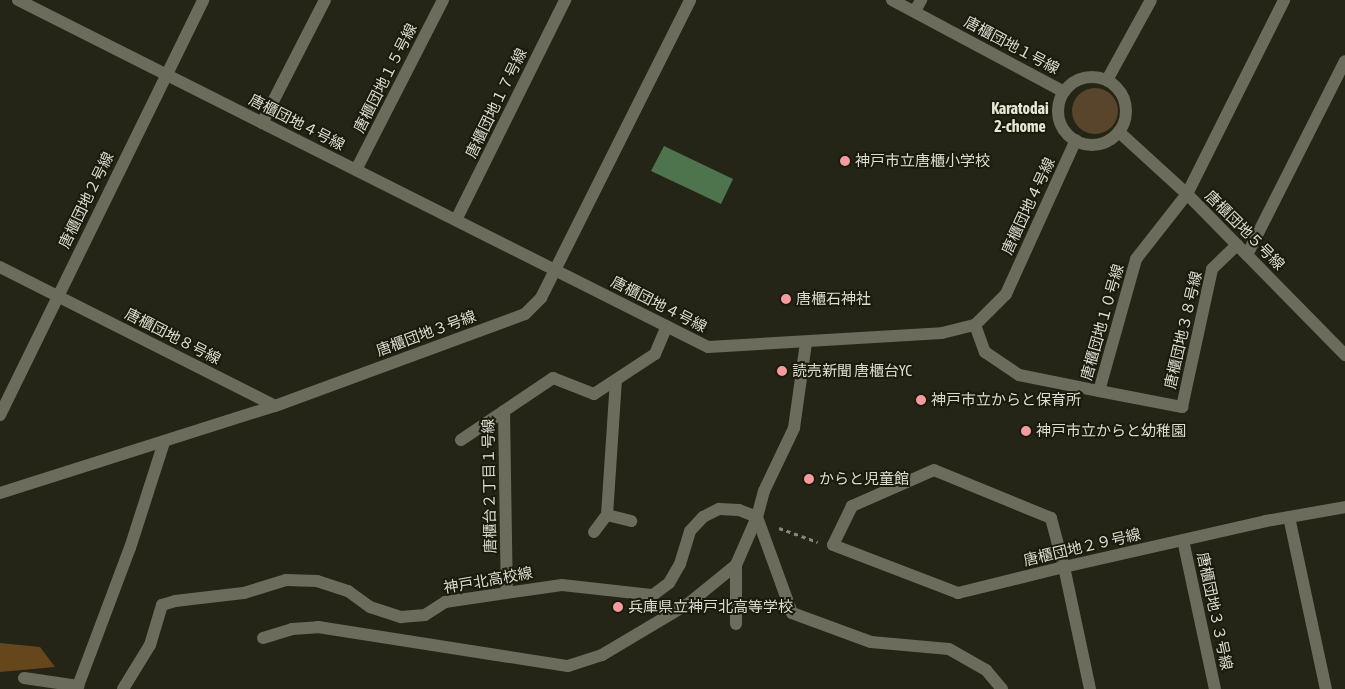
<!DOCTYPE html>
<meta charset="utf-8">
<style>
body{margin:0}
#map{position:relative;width:1345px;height:689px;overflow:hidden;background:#242417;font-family:"Asap Condensed","Noto Sans JP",sans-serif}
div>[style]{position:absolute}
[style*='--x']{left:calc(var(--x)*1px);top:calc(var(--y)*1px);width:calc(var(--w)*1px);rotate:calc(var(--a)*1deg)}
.green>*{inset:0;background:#59452b}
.round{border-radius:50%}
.forest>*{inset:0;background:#66471c}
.water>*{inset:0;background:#4e744d}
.path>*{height:3px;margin-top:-1.5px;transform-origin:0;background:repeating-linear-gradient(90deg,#86867b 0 4px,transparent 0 8px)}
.minor>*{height:12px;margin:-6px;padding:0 6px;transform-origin:6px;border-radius:6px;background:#6c6c5c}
.minor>.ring{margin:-6px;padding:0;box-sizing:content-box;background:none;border:12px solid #6c6c5c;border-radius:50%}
.dots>*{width:14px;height:14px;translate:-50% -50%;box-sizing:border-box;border:2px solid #1b1b0d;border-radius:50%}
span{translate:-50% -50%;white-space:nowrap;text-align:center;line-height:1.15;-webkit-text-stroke:4px #1b1b0d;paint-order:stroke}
.street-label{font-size:15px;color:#dcdcd3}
.poi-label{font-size:15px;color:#dcdcd3}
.left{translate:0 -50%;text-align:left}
.neighbourhood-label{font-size:16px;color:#e5e6d3;font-weight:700}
</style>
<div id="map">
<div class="green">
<div class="round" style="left:1072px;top:88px;width:46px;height:46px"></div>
</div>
<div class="forest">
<div style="clip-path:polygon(0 643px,40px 647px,55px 667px,0 672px)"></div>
</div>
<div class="water">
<div style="clip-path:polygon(664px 146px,733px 179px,721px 204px,651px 171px)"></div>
</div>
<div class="path">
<div style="--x:779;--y:528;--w:41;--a:19.7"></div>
</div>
<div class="minor">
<div style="--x:18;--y:0;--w:772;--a:26.7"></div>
<div style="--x:708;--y:347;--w:234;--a:-3.4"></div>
<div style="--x:942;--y:333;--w:34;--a:-14"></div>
<div style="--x:975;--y:325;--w:44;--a:-45"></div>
<div style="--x:1006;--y:294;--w:169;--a:-65.6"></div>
<div style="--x:892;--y:0;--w:195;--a:28.1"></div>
<div style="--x:915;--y:11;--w:13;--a:-61"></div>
<div class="ring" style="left:1058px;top:77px;width:56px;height:56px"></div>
<div style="--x:1107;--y:80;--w:91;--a:-61.2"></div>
<div style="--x:262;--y:123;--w:138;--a:-62.9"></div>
<div style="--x:1119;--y:132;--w:92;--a:42.4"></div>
<div style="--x:1187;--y:194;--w:226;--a:45.5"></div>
<div style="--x:356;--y:170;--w:191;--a:-62.9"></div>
<div style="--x:456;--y:220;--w:246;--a:-63.6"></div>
<div style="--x:1247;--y:255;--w:217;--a:-63.2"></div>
<div style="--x:0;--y:267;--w:308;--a:26.8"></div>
<div style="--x:975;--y:325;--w:29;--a:70"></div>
<div style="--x:985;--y:352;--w:41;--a:34.1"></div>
<div style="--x:1019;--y:375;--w:82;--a:11.3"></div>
<div style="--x:1099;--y:391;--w:137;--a:-74.3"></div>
<div style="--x:1136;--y:259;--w:83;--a:-51.9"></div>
<div style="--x:1187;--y:194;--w:217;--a:-63.4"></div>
<div style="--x:1099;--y:391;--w:85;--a:10.9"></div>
<div style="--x:1182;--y:407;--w:141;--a:-77.7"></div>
<div style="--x:1212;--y:269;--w:35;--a:-44"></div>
<div style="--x:504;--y:411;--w:181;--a:89.1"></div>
<div style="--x:0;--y:415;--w:462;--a:-63.9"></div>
<div style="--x:461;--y:440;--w:111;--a:-34"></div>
<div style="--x:553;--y:378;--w:44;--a:21.3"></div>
<div style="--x:594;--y:394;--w:73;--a:-33.3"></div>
<div style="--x:655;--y:354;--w:30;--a:-67"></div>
<div style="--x:0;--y:493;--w:288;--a:-17.6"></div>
<div style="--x:275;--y:406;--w:266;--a:-20.2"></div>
<div style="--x:525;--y:314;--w:23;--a:-45"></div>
<div style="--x:541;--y:298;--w:333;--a:-63.4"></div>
<div style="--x:607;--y:515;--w:135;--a:-86.2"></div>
<div style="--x:757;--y:517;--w:102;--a:70"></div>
<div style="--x:792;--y:613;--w:84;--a:20.2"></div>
<div style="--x:871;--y:642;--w:78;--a:5.1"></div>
<div style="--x:949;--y:649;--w:43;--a:29.6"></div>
<div style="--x:986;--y:670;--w:25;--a:50"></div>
<div style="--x:1289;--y:517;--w:176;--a:77.9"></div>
<div style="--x:594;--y:532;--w:21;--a:-53"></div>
<div style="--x:607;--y:515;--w:25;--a:14"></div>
<div style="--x:1183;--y:540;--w:152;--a:77.9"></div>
<div style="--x:736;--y:624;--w:59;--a:-90"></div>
<div style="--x:263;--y:638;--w:30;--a:-17"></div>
<div style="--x:292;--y:629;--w:26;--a:-4"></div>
<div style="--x:318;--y:627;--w:253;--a:8.9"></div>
<div style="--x:568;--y:666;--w:36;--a:-18"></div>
<div style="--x:602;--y:655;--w:100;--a:-30.7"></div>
<div style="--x:688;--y:604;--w:62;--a:-39.1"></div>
<div style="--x:736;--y:565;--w:52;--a:-66.4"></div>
<div style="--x:24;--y:678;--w:55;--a:8.4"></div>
<div style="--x:78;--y:686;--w:147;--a:-69.4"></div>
<div style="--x:130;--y:548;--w:111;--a:-72.2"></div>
<div style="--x:123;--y:689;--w:52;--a:-58.5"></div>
<div style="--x:150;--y:645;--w:42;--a:-73.3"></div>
<div style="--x:162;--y:605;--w:14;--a:-17"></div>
<div style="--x:175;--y:601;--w:69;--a:-6.6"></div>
<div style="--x:244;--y:593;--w:44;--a:-17.2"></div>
<div style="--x:286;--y:580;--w:31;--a:2"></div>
<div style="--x:317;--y:581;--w:33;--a:18"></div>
<div style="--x:348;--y:591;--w:27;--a:36"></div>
<div style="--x:370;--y:607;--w:33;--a:18"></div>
<div style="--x:401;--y:617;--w:24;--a:-5"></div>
<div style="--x:425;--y:615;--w:24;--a:-33"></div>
<div style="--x:445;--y:602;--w:118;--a:-8.3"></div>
<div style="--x:562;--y:585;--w:92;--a:6.3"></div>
<div style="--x:653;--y:595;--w:20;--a:-37"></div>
<div style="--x:669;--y:583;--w:22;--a:-60"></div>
<div style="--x:680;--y:564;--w:34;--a:-73"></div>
<div style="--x:690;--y:531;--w:19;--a:-47"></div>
<div style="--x:703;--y:517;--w:18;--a:-27"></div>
<div style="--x:719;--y:509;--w:20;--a:3"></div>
<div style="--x:739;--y:510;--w:19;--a:21"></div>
<div style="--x:757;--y:517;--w:27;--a:-75"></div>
<div style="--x:764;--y:491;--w:70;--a:-64.5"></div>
<div style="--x:794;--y:428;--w:86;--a:-82"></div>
<div style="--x:1090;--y:689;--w:125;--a:-102"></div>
<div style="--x:1064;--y:567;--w:51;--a:-104.9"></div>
<div style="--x:1051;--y:518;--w:126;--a:-157.7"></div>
<div style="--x:934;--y:470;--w:90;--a:156.3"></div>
<div style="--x:852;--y:506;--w:43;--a:116"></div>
<div style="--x:833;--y:545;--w:134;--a:21"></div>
<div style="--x:958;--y:593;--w:109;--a:-13.8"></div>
<div style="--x:1064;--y:567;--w:207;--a:-12.8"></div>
<div style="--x:1266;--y:521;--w:80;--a:-10"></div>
</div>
<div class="dots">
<div style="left:845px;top:161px;background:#f59b9e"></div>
<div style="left:786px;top:299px;background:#f59b9e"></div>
<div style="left:782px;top:371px;background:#f59b9e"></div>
<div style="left:921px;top:400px;background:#f59b9e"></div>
<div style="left:1026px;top:431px;background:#f59b9e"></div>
<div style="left:809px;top:479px;background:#f59b9e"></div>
<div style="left:618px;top:607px;background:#f59b9e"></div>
</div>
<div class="street-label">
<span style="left:1012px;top:45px;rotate:28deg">唐櫃団地１号線</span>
<span style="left:385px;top:78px;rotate:-63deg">唐櫃団地１５号線</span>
<span style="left:496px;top:103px;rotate:-64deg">唐櫃団地１７号線</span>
<span style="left:297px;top:122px;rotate:27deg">唐櫃団地４号線</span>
<span style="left:86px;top:200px;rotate:-64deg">唐櫃団地２号線</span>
<span style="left:1028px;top:206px;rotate:-65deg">唐櫃団地４号線</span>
<span style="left:1245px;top:230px;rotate:45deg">唐櫃団地５号線</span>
<span style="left:659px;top:304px;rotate:27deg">唐櫃団地４号線</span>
<span style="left:1102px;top:322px;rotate:-74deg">唐櫃団地１０号線</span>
<span style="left:1183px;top:330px;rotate:-77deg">唐櫃団地３８号線</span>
<span style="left:426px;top:333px;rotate:-20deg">唐櫃団地３号線</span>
<span style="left:173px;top:336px;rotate:27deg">唐櫃団地８号線</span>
<span style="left:489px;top:486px;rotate:-91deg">唐櫃台２丁目１号線</span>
<span style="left:1082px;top:547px;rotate:-13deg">唐櫃団地２９号線</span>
<span style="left:488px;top:580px;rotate:-10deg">神戸北高校線</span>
<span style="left:1215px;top:611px;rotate:78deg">唐櫃団地３３号線</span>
</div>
<div class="poi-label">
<span class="left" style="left:855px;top:161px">神戸市立唐櫃小学校</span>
<span class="left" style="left:796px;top:299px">唐櫃石神社</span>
<span class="left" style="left:792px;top:371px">読売新聞 唐櫃台YC</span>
<span class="left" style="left:931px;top:400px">神戸市立からと保育所</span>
<span class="left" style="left:1036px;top:431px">神戸市立からと幼稚園</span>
<span class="left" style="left:819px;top:479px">からと児童館</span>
<span class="left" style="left:628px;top:607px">兵庫県立神戸北高等学校</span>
</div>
<div class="neighbourhood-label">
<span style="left:1020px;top:117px">Karatodai<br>2-chome</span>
</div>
</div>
